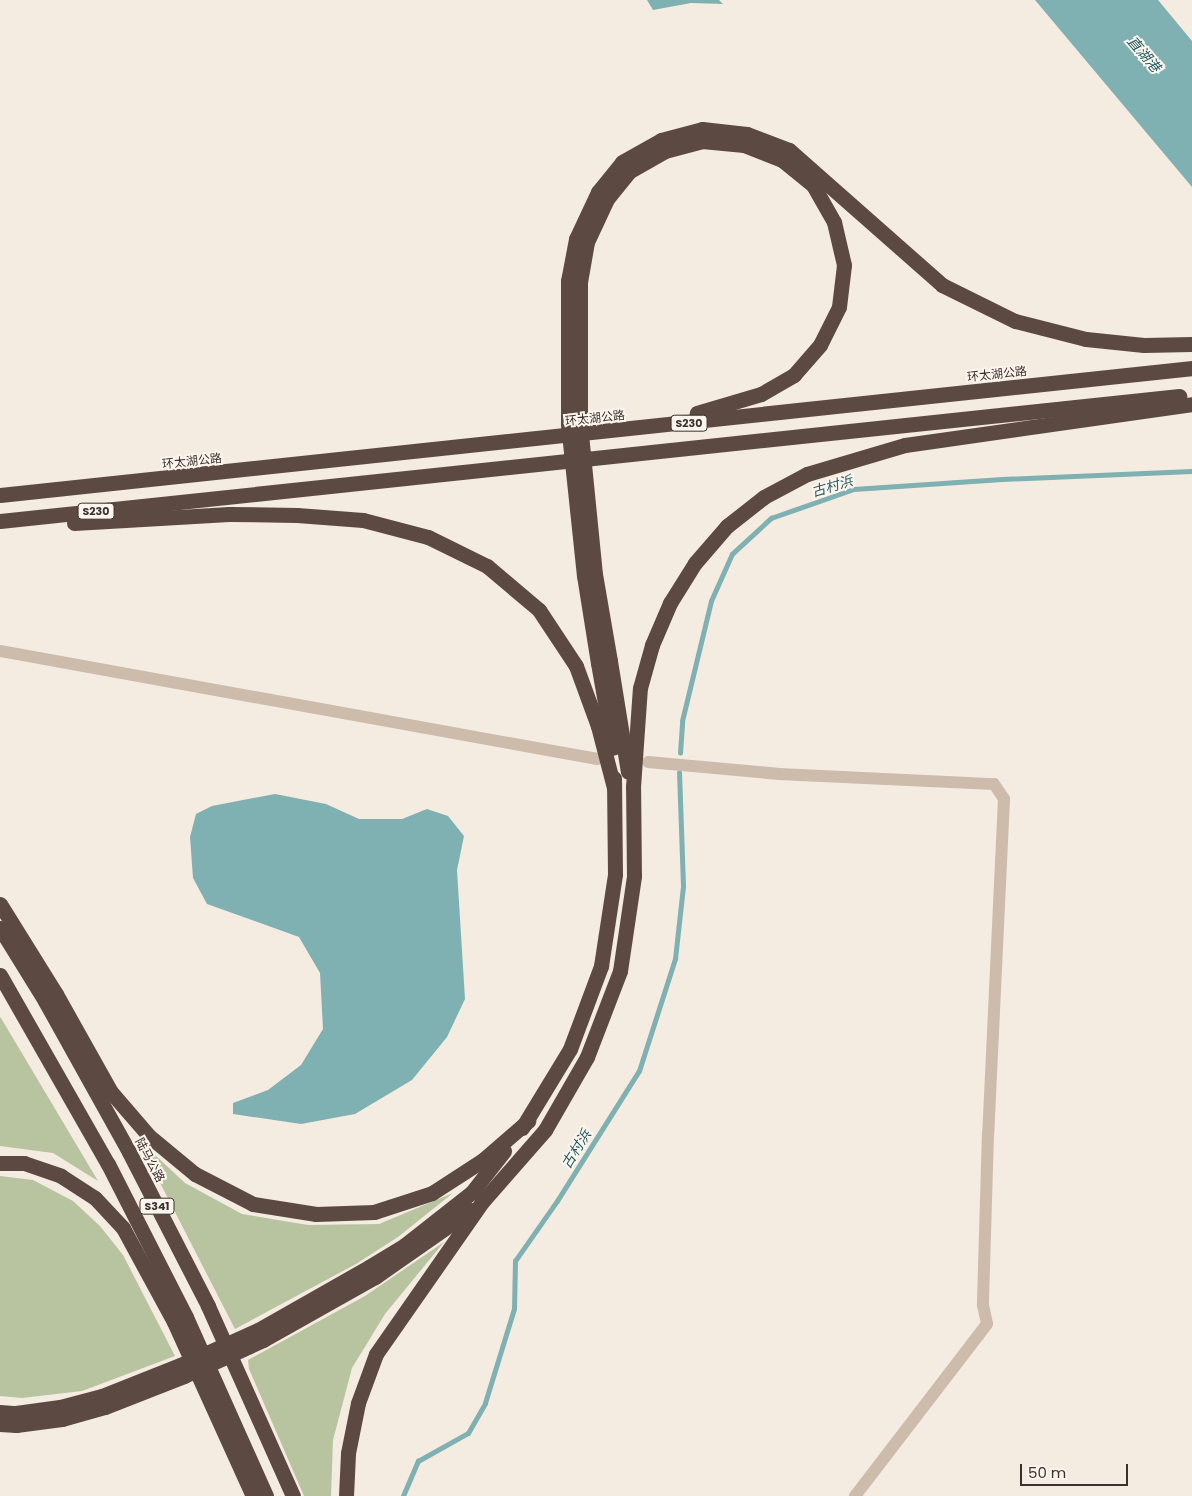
<!DOCTYPE html>
<meta charset="utf-8">
<style>
body{margin:0}
#map{position:relative;width:1192px;height:1496px;overflow:hidden;background:#f4ebe1;font-family:Poppins,"Noto Sans SC",sans-serif}
div>[style]{position:absolute}
[style*='--x']{left:calc(var(--x)*1px);top:calc(var(--y)*1px);width:calc(var(--w)*1px);rotate:calc(var(--a)*1deg)}
.green>*{inset:0;background:#b8c4a0}
.water>*{inset:0;background:#7fb0b2}
.stream>*{height:4.5px;margin:-2.25px;padding:0 2.25px;transform-origin:2.25px;border-radius:2.25px;background:#7fb0b2}
.minor>*{height:12px;margin:-6px;padding:0 6px;transform-origin:6px;border-radius:6px;background:#cdbbac}
.highway>*{height:15px;margin:-7.5px;padding:0 7.5px;transform-origin:7.5px;border-radius:7.5px;background:#5c4a42}
.highway-bridge>*{height:15px;margin:-7.5px;padding:0 7.5px;transform-origin:7.5px;border-radius:7.5px;background:#5c4a42}
span{translate:-50% -50%;white-space:nowrap;text-align:center;line-height:1.15;-webkit-text-stroke:4px #fbf5ee;paint-order:stroke}
.shield-label span{padding:1px 4px;background:#fbf5ee;border:1px solid;border-radius:4px;-webkit-text-stroke-width:0}
.shield-label{font-size:11px;color:#3b302b;font-weight:700}
.street-label{font-size:12px;color:#3b302b}
.water-label{font-size:14px;color:#1f5a5e;font-style:italic}
.scale{position:absolute;left:1020px;top:1464px;width:108px;height:22px;box-sizing:border-box;border:2px solid #3b302b;border-top:0;padding-left:6px;font-size:15px;line-height:18px;white-space:nowrap;color:#3b302b;-webkit-text-stroke:4px #fbf5ee;paint-order:stroke}
</style>
<div id="map">
<div class="green">
<div style="clip-path:polygon(0 1017px,1px 1018px,98px 1181px,53px 1153px,0 1146px)"></div>
<div style="clip-path:polygon(137px 1138px,185px 1183px,242px 1214px,308px 1225px,379px 1224px,453px 1193px,398px 1237px,356px 1264px,235px 1329px)"></div>
<div style="clip-path:polygon(0 1176px,33px 1180px,73px 1201px,100px 1226px,123px 1255px,175px 1356px,82px 1391px,22px 1398px,0 1396px)"></div>
<div style="clip-path:polygon(444px 1242px,385px 1314px,352px 1368px,333px 1440px,331px 1496px,304px 1496px,249px 1369px,248px 1360px,365px 1296px)"></div>
</div>
<div class="water">
<div style="clip-path:polygon(647px 0,719px 0,723px 4px,691px 3px,653px 10px)"></div>
<div style="clip-path:polygon(1035px 0,1158px 0,1192px 41px,1192px 187px)"></div>
<div style="clip-path:polygon(275px 794px,326px 804px,359px 819px,402px 819px,427px 809px,448px 816px,464px 836px,457px 870px,465px 999px,447px 1037px,412px 1080px,355px 1114px,301px 1124px,233px 1114px,233px 1103px,268px 1090px,301px 1065px,323px 1029px,320px 973px,299px 937px,207px 904px,193px 878px,190px 837px,196px 814px,212px 806px)"></div>
</div>
<div class="stream">
<div style="--x:680;--y:753;--w:32;--a:-86"></div>
<div style="--x:682;--y:721;--w:123;--a:-76.4"></div>
<div style="--x:711;--y:601;--w:51;--a:-65.9"></div>
<div style="--x:732;--y:554;--w:53;--a:-42.7"></div>
<div style="--x:771;--y:518;--w:88;--a:-19.3"></div>
<div style="--x:854;--y:489;--w:148;--a:-3.9"></div>
<div style="--x:1002;--y:479;--w:190;--a:-2.4"></div>
<div style="--x:403;--y:1496;--w:38;--a:-67"></div>
<div style="--x:418;--y:1461;--w:57;--a:-29.2"></div>
<div style="--x:468;--y:1433;--w:34;--a:-60"></div>
<div style="--x:485;--y:1403;--w:98;--a:-72.9"></div>
<div style="--x:514;--y:1309;--w:48;--a:-88.8"></div>
<div style="--x:515;--y:1261;--w:73;--a:-55"></div>
<div style="--x:557;--y:1201;--w:154;--a:-57.8"></div>
<div style="--x:639;--y:1071;--w:118;--a:-72.2"></div>
<div style="--x:675;--y:959;--w:73;--a:-83.7"></div>
<div style="--x:683;--y:886;--w:113;--a:-92"></div>
</div>
<div class="minor">
<div style="--x:0;--y:651;--w:607;--a:10.25"></div>
<div style="--x:648;--y:762;--w:132;--a:5.2"></div>
<div style="--x:779;--y:774;--w:215;--a:2.7"></div>
<div style="--x:994;--y:784;--w:18;--a:56"></div>
<div style="--x:1004;--y:799;--w:334;--a:92.7"></div>
<div style="--x:988;--y:1133;--w:172;--a:91.7"></div>
<div style="--x:983;--y:1305;--w:19;--a:78"></div>
<div style="--x:987;--y:1324;--w:217;--a:127.5"></div>
</div>
<div class="highway">
<div style="--x:598;--y:192;--w:38;--a:-51"></div>
<div style="--x:622;--y:162;--w:45;--a:-29.4"></div>
<div style="--x:661;--y:140;--w:42;--a:-15"></div>
<div style="--x:702;--y:129;--w:45;--a:6.3"></div>
<div style="--x:747;--y:134;--w:45;--a:20.9"></div>
<div style="--x:789;--y:150;--w:204;--a:41.4"></div>
<div style="--x:942;--y:285;--w:81;--a:26.3"></div>
<div style="--x:1015;--y:321;--w:73;--a:14.2"></div>
<div style="--x:1086;--y:339;--w:58;--a:5.9"></div>
<div style="--x:1144;--y:345;--w:48;--a:-1.2"></div>
<div style="--x:607;--y:199;--w:36;--a:-51"></div>
<div style="--x:630;--y:171;--w:40;--a:-29.7"></div>
<div style="--x:665;--y:151;--w:38;--a:-15"></div>
<div style="--x:702;--y:141;--w:42;--a:5.4"></div>
<div style="--x:744;--y:145;--w:41;--a:21.5"></div>
<div style="--x:782;--y:160;--w:40;--a:39"></div>
<div style="--x:813;--y:185;--w:43;--a:60.4"></div>
<div style="--x:834;--y:222;--w:44;--a:76.9"></div>
<div style="--x:844;--y:265;--w:42;--a:96.8"></div>
<div style="--x:839;--y:307;--w:42;--a:116.6"></div>
<div style="--x:820;--y:345;--w:40;--a:131"></div>
<div style="--x:794;--y:375;--w:38;--a:150"></div>
<div style="--x:761;--y:394;--w:67;--a:163.5"></div>
<div style="--x:0;--y:495;--w:1199;--a:-6.08"></div>
<div style="--x:0;--y:521;--w:1186;--a:-6.05"></div>
<div style="--x:74;--y:523;--w:155;--a:-3.3"></div>
<div style="--x:229;--y:514;--w:68;--a:0.8"></div>
<div style="--x:297;--y:515;--w:66;--a:4.3"></div>
<div style="--x:363;--y:520;--w:67;--a:14.7"></div>
<div style="--x:428;--y:537;--w:66;--a:26.2"></div>
<div style="--x:487;--y:566;--w:68;--a:40.2"></div>
<div style="--x:539;--y:610;--w:67;--a:56.5"></div>
<div style="--x:576;--y:666;--w:64;--a:69.9"></div>
<div style="--x:598;--y:726;--w:64;--a:75.5"></div>
<div style="--x:610;--y:661;--w:112;--a:80.8"></div>
<div style="--x:598;--y:663;--w:86;--a:80"></div>
<div style="--x:0;--y:904;--w:106;--a:58.1"></div>
<div style="--x:56;--y:994;--w:112;--a:60.7"></div>
<div style="--x:111;--y:1092;--w:58;--a:49.2"></div>
<div style="--x:149;--y:1136;--w:60;--a:39.6"></div>
<div style="--x:195;--y:1174;--w:65;--a:27.3"></div>
<div style="--x:253;--y:1204;--w:64;--a:9"></div>
<div style="--x:316;--y:1214;--w:58;--a:-2"></div>
<div style="--x:374;--y:1212;--w:61;--a:-18.1"></div>
<div style="--x:432;--y:1193;--w:61;--a:-32.9"></div>
<div style="--x:483;--y:1160;--w:60;--a:-40.9"></div>
<div style="--x:0;--y:928;--w:86;--a:58.3"></div>
<div style="--x:45;--y:1001;--w:173;--a:60.9"></div>
<div style="--x:129;--y:1152;--w:173;--a:62.8"></div>
<div style="--x:208;--y:1306;--w:208;--a:65.9"></div>
<div style="--x:0;--y:975;--w:218;--a:60.3"></div>
<div style="--x:108;--y:1164;--w:172;--a:63"></div>
<div style="--x:186;--y:1317;--w:196;--a:65.9"></div>
<div style="--x:522;--y:1128;--w:92;--a:-58.7"></div>
<div style="--x:570;--y:1049;--w:89;--a:-69.5"></div>
<div style="--x:601;--y:966;--w:93;--a:-81.3"></div>
<div style="--x:615;--y:874;--w:96;--a:-90.6"></div>
<div style="--x:0;--y:1163;--w:24;--a:0"></div>
<div style="--x:24;--y:1163;--w:39;--a:19"></div>
<div style="--x:61;--y:1176;--w:40;--a:32.9"></div>
<div style="--x:95;--y:1198;--w:41;--a:47"></div>
<div style="--x:123;--y:1228;--w:107;--a:61.5"></div>
<div style="--x:174;--y:1322;--w:191;--a:65.6"></div>
<div style="--x:369;--y:1267;--w:42;--a:-31.4"></div>
<div style="--x:405;--y:1245;--w:85;--a:-38.3"></div>
<div style="--x:472;--y:1192;--w:52;--a:-52"></div>
<div style="--x:375;--y:1277;--w:117;--a:-34.9"></div>
<div style="--x:0;--y:1412;--w:16;--a:4"></div>
<div style="--x:0;--y:1424;--w:16;--a:4"></div>
<div style="--x:346;--y:1496;--w:43;--a:-87.3"></div>
<div style="--x:348;--y:1453;--w:51;--a:-78.7"></div>
<div style="--x:358;--y:1403;--w:52;--a:-69.8"></div>
<div style="--x:376;--y:1354;--w:185;--a:-55.1"></div>
<div style="--x:482;--y:1202;--w:96;--a:-48.8"></div>
<div style="--x:545;--y:1130;--w:84;--a:-60.1"></div>
<div style="--x:587;--y:1057;--w:92;--a:-69"></div>
<div style="--x:620;--y:971;--w:96;--a:-81.6"></div>
<div style="--x:634;--y:876;--w:89;--a:-90.6"></div>
<div style="--x:633;--y:787;--w:99;--a:-86"></div>
<div style="--x:640;--y:688;--w:45;--a:-74.4"></div>
<div style="--x:652;--y:645;--w:46;--a:-66.8"></div>
<div style="--x:670;--y:603;--w:47;--a:-58"></div>
<div style="--x:695;--y:563;--w:49;--a:-49.1"></div>
<div style="--x:727;--y:526;--w:47;--a:-38.1"></div>
<div style="--x:764;--y:497;--w:49;--a:-28.1"></div>
<div style="--x:807;--y:474;--w:102;--a:-16.5"></div>
<div style="--x:905;--y:445;--w:290;--a:-8.1"></div>
</div>
<div class="highway-bridge">
<div style="--x:607;--y:199;--w:47;--a:114.9"></div>
<div style="--x:587;--y:242;--w:41;--a:99.9"></div>
<div style="--x:580;--y:282;--w:142;--a:90"></div>
<div style="--x:580;--y:424;--w:151;--a:84.3"></div>
<div style="--x:595;--y:574;--w:88;--a:80.2"></div>
<div style="--x:598;--y:663;--w:88;--a:-99.1"></div>
<div style="--x:584;--y:576;--w:153;--a:-96"></div>
<div style="--x:568;--y:424;--w:143;--a:-90"></div>
<div style="--x:568;--y:281;--w:43;--a:-79.2"></div>
<div style="--x:576;--y:239;--w:52;--a:-64.9"></div>
<div style="--x:16;--y:1413;--w:44;--a:-7.8"></div>
<div style="--x:60;--y:1407;--w:43;--a:-14.7"></div>
<div style="--x:102;--y:1396;--w:84;--a:-21.7"></div>
<div style="--x:180;--y:1365;--w:85;--a:-24.2"></div>
<div style="--x:258;--y:1330;--w:128;--a:-29.6"></div>
<div style="--x:16;--y:1425;--w:46;--a:-7.4"></div>
<div style="--x:62;--y:1419;--w:45;--a:-15.6"></div>
<div style="--x:105;--y:1407;--w:85;--a:-21.4"></div>
<div style="--x:184;--y:1376;--w:87;--a:-24.5"></div>
<div style="--x:263;--y:1340;--w:129;--a:-29.4"></div>
</div>
<div class="shield-label">
<span style="left:689px;top:423px">S230</span>
<span style="left:96px;top:511px">S230</span>
<span style="left:157px;top:1206px">S341</span>
</div>
<div class="street-label">
<span style="left:997px;top:374px;rotate:-6deg">环太湖公路</span>
<span style="left:595px;top:418px;rotate:-6deg">环太湖公路</span>
<span style="left:192px;top:461px;rotate:-6deg">环太湖公路</span>
<span style="left:150px;top:1160px;rotate:62deg">陆马公路</span>
</div>
<div class="water-label">
<span style="left:1144px;top:54px;rotate:49deg">直湖港</span>
<span style="left:832px;top:486px;rotate:-17deg">古村浜</span>
<span style="left:576px;top:1149px;rotate:-58deg">古村浜</span>
</div>
<div class="scale">50 m</div>
</div>
